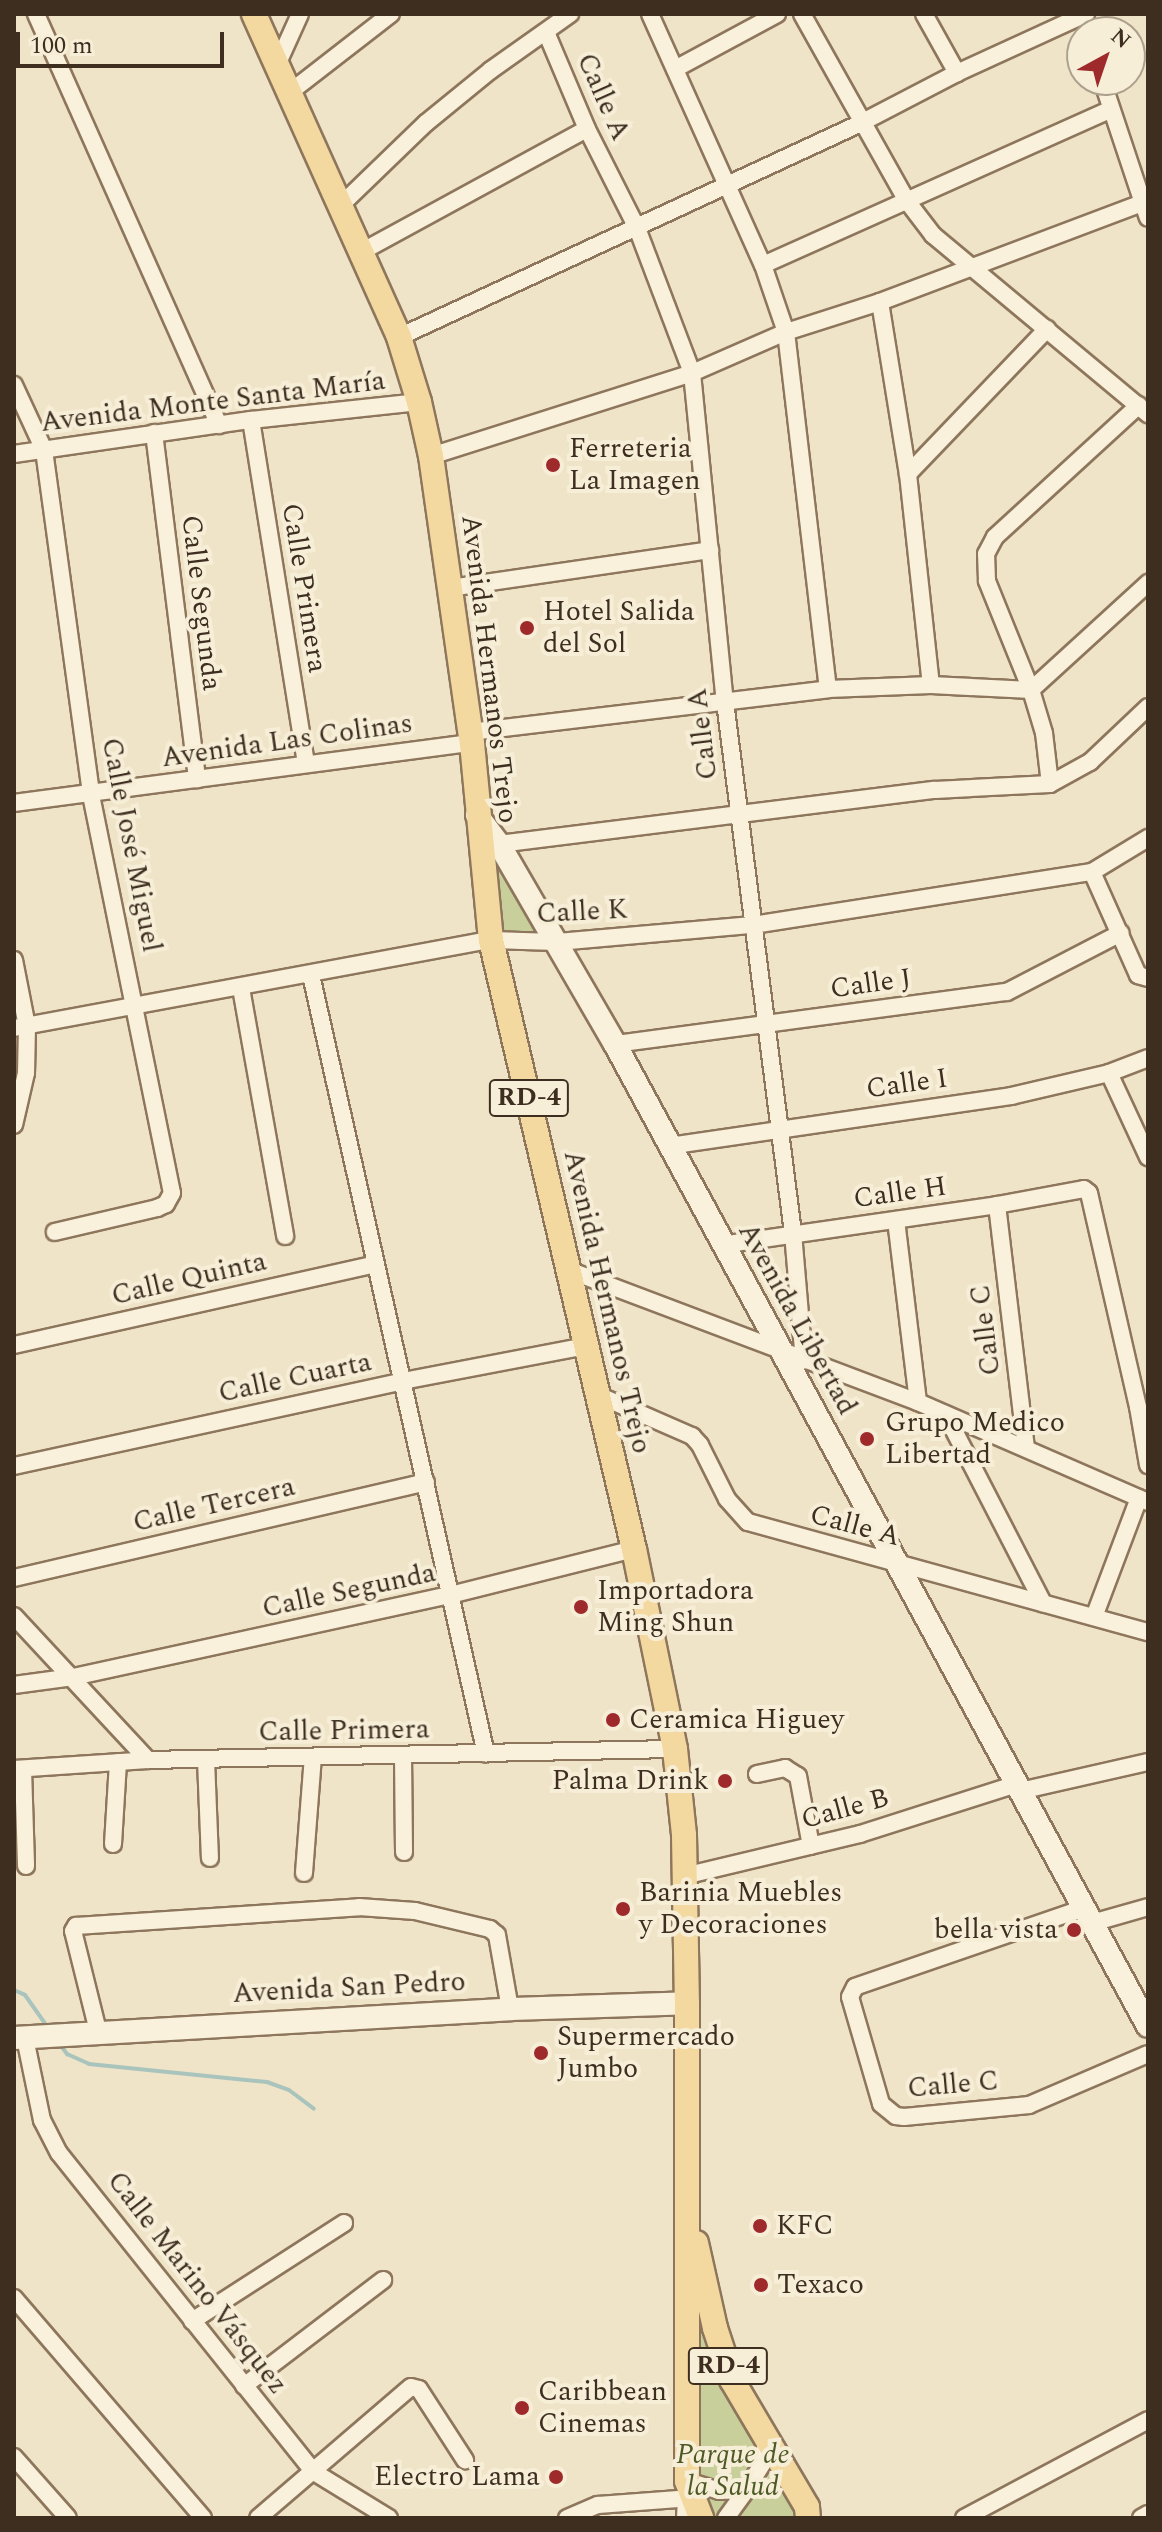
<!DOCTYPE html>
<meta charset="utf-8">
<style>
body{margin:0}
#map{position:relative;width:1162px;height:2532px;overflow:hidden;background:#f0e4c8;font-family:Spectral,serif}
div>[style]{position:absolute}
[style*='--x']{left:calc(var(--x)*1px);top:calc(var(--y)*1px);width:calc(var(--w)*1px);rotate:calc(var(--a)*1deg)}
.green>*{inset:0;background:#c9cf9b}
.stream>*{height:4px;margin:-2px;padding:0 2px;transform-origin:2px;border-radius:2px;background:#a9c4bc}
.roads{filter:drop-shadow(2px 0 #8d765c) drop-shadow(-2px 0 #8d765c) drop-shadow(0 2px #8d765c) drop-shadow(0 -2px #8d765c)}
.street>*{height:16px;margin:-8px;padding:0 8px;transform-origin:8px;border-radius:8px;background:#faf1dc}
.secondary>*{height:22px;margin:-11px;padding:0 11px;transform-origin:11px;border-radius:11px;background:#faf1dc}
.primary>*{height:24px;margin:-12px;padding:0 12px;transform-origin:12px;border-radius:12px;background:#f3d9a0}
.dots>*{width:22px;height:22px;translate:-50% -50%;box-sizing:border-box;border:4px solid #f7eed8;border-radius:50%}
span{translate:-50% -50%;white-space:nowrap;text-align:center;line-height:1.15;-webkit-text-stroke:8px #f7eed8;paint-order:stroke}
.shield-label span{padding:2px 6px;background:#f7eed8;border:2px solid;border-radius:6px;-webkit-text-stroke-width:0}
.shield-label{font-size:26px;color:#3d2e20;font-weight:700}
.street-label{font-size:28px;color:#3d2e20}
.poi-label{font-size:28px;color:#3d2e20}
.left{translate:0 -50%;text-align:left}
.right{translate:-100% -50%;text-align:right}
.park-label{font-size:28px;color:#4d5a26;font-style:italic}
.frame{position:absolute;inset:0;border:16px solid #3d2e20;pointer-events:none}
.north{position:absolute;left:1066px;top:16px;width:80px;height:80px;box-sizing:border-box;background:#f7eed8;border:2px solid #ada18e;border-radius:50%;rotate:40deg;font-size:22px;font-weight:700;line-height:32px;text-align:center;color:#3d2e20}
.north::after{content:'';display:block;margin:auto;width:28px;height:36px;background:#9e2a2b;clip-path:polygon(50% 0,100% 100%,50% 72%,0 100%)}
.scale{position:absolute;left:16px;top:32px;width:208px;height:36px;box-sizing:border-box;border:4px solid #3d2e20;border-top:0;padding-left:10px;font-size:24px;line-height:28px;white-space:nowrap;color:#3d2e20;-webkit-text-stroke:6px #f7eed8;paint-order:stroke}
</style>
<div id="map">
<div class="green">
<div style="clip-path:polygon(477px 815px,557px 942px,491px 940px)"></div>
<div style="clip-path:polygon(686px 2210px,715px 2328px,813px 2518px,685px 2518px)"></div>
</div>
<div class="stream">
<div style="--x:14;--y:1990;--w:12;--a:24"></div>
<div style="--x:25;--y:1995;--w:42;--a:54.8"></div>
<div style="--x:59;--y:2043;--w:14;--a:54"></div>
<div style="--x:67;--y:2054;--w:24;--a:24"></div>
<div style="--x:89;--y:2064;--w:179;--a:5.8"></div>
<div style="--x:267;--y:2082;--w:23;--a:20"></div>
<div style="--x:289;--y:2090;--w:31;--a:37"></div>
</div>
<div class="roads">
<div class="street">
<div style="--x:36;--y:14;--w:450;--a:66"></div>
<div style="--x:650;--y:14;--w:275;--a:65.8"></div>
<div style="--x:763;--y:265;--w:71;--a:71.1"></div>
<div style="--x:786;--y:332;--w:359;--a:83.3"></div>
<div style="--x:802;--y:14;--w:214;--a:60.7"></div>
<div style="--x:907;--y:201;--w:43;--a:52.6"></div>
<div style="--x:933;--y:235;--w:280;--a:39.8"></div>
<div style="--x:924;--y:14;--w:68;--a:60.8"></div>
<div style="--x:546;--y:32;--w:105;--a:67.1"></div>
<div style="--x:587;--y:129;--w:111;--a:63.2"></div>
<div style="--x:637;--y:228;--w:155;--a:69.2"></div>
<div style="--x:692;--y:373;--w:331;--a:84.3"></div>
<div style="--x:725;--y:702;--w:535;--a:82.7"></div>
<div style="--x:793;--y:1233;--w:128;--a:85.1"></div>
<div style="--x:277;--y:65;--w:56;--a:-65.7"></div>
<div style="--x:675;--y:69;--w:116;--a:-28.3"></div>
<div style="--x:1102;--y:80;--w:145;--a:71.6"></div>
<div style="--x:289;--y:93;--w:129;--a:-37.8"></div>
<div style="--x:341;--y:205;--w:118;--a:-44"></div>
<div style="--x:426;--y:123;--w:84;--a:-39.2"></div>
<div style="--x:491;--y:70;--w:97;--a:-35.3"></div>
<div style="--x:361;--y:252;--w:257;--a:-28.6"></div>
<div style="--x:763;--y:265;--w:381;--a:-24.1"></div>
<div style="--x:880;--y:302;--w:174;--a:80.8"></div>
<div style="--x:908;--y:474;--w:212;--a:83.8"></div>
<div style="--x:399;--y:337;--w:509;--a:-24.85"></div>
<div style="--x:861;--y:123;--w:108;--a:-27.5"></div>
<div style="--x:957;--y:73;--w:142;--a:-24.6"></div>
<div style="--x:14;--y:385;--w:72;--a:65.2"></div>
<div style="--x:44;--y:450;--w:348;--a:82.2"></div>
<div style="--x:91;--y:795;--w:406;--a:78.5"></div>
<div style="--x:172;--y:1193;--w:13;--a:119"></div>
<div style="--x:166;--y:1204;--w:10;--a:156"></div>
<div style="--x:157;--y:1208;--w:105;--a:166.8"></div>
<div style="--x:251;--y:420;--w:348;--a:80.9"></div>
<div style="--x:154;--y:433;--w:349;--a:82.9"></div>
<div style="--x:14;--y:454;--w:239;--a:-8.2"></div>
<div style="--x:251;--y:420;--w:169;--a:-6.1"></div>
<div style="--x:431;--y:456;--w:274;--a:-17.6"></div>
<div style="--x:692;--y:373;--w:103;--a:-23.6"></div>
<div style="--x:786;--y:332;--w:99;--a:-17.7"></div>
<div style="--x:880;--y:302;--w:280;--a:-20.7"></div>
<div style="--x:908;--y:474;--w:201;--a:-46.2"></div>
<div style="--x:450;--y:588;--w:263;--a:-8.3"></div>
<div style="--x:470;--y:732;--w:361;--a:-6.8"></div>
<div style="--x:828;--y:689;--w:103;--a:-2.2"></div>
<div style="--x:931;--y:685;--w:100;--a:2.9"></div>
<div style="--x:1031;--y:690;--w:159;--a:-42.4"></div>
<div style="--x:1050;--y:784;--w:51;--a:-96.7"></div>
<div style="--x:1044;--y:733;--w:45;--a:-106.8"></div>
<div style="--x:1031;--y:690;--w:118;--a:-112"></div>
<div style="--x:987;--y:581;--w:27;--a:-92"></div>
<div style="--x:986;--y:554;--w:19;--a:-62"></div>
<div style="--x:995;--y:537;--w:195;--a:-42.5"></div>
<div style="--x:14;--y:803;--w:462;--a:-7.5"></div>
<div style="--x:499;--y:844;--w:439;--a:-7.1"></div>
<div style="--x:935;--y:790;--w:115;--a:-3"></div>
<div style="--x:1050;--y:784;--w:46;--a:-28.8"></div>
<div style="--x:1090;--y:762;--w:80;--a:-43.5"></div>
<div style="--x:1092;--y:872;--w:113;--a:65.9"></div>
<div style="--x:1138;--y:975;--w:10;--a:17"></div>
<div style="--x:14;--y:960;--w:67;--a:78.9"></div>
<div style="--x:27;--y:1026;--w:47;--a:91.2"></div>
<div style="--x:26;--y:1073;--w:53;--a:103"></div>
<div style="--x:311;--y:975;--w:798;--a:77.34"></div>
<div style="--x:241;--y:988;--w:252;--a:79.9"></div>
<div style="--x:14;--y:1028;--w:485;--a:-10.5"></div>
<div style="--x:491;--y:940;--w:66;--a:1.7"></div>
<div style="--x:557;--y:942;--w:197;--a:-5"></div>
<div style="--x:753;--y:925;--w:343;--a:-8.9"></div>
<div style="--x:1092;--y:872;--w:66;--a:-31.3"></div>
<div style="--x:615;--y:1044;--w:395;--a:-7.6"></div>
<div style="--x:1007;--y:992;--w:128;--a:-27.4"></div>
<div style="--x:1109;--y:1073;--w:93;--a:65.1"></div>
<div style="--x:669;--y:1146;--w:346;--a:-8.3"></div>
<div style="--x:1011;--y:1096;--w:101;--a:-13.2"></div>
<div style="--x:1109;--y:1073;--w:42;--a:-21"></div>
<div style="--x:997;--y:1205;--w:245;--a:83.2"></div>
<div style="--x:896;--y:1220;--w:183;--a:83.1"></div>
<div style="--x:721;--y:1245;--w:279;--a:-8.2"></div>
<div style="--x:997;--y:1205;--w:88;--a:-10.4"></div>
<div style="--x:1084;--y:1189;--w:6;--a:39"></div>
<div style="--x:1089;--y:1193;--w:220;--a:77.1"></div>
<div style="--x:1138;--y:1407;--w:59;--a:80.2"></div>
<div style="--x:571;--y:1271;--w:371;--a:20.7"></div>
<div style="--x:918;--y:1402;--w:251;--a:23.5"></div>
<div style="--x:14;--y:1345;--w:370;--a:-12.6"></div>
<div style="--x:598;--y:1395;--w:103;--a:23.6"></div>
<div style="--x:692;--y:1436;--w:12;--a:48"></div>
<div style="--x:700;--y:1445;--w:60;--a:63.4"></div>
<div style="--x:727;--y:1499;--w:31;--a:48"></div>
<div style="--x:748;--y:1522;--w:415;--a:15.4"></div>
<div style="--x:946;--y:1415;--w:212;--a:62.7"></div>
<div style="--x:14;--y:1466;--w:398;--a:-12.3"></div>
<div style="--x:403;--y:1381;--w:187;--a:-10.8"></div>
<div style="--x:14;--y:1578;--w:423;--a:-13.1"></div>
<div style="--x:14;--y:1616;--w:197;--a:47.1"></div>
<div style="--x:1094;--y:1617;--w:127;--a:-69.3"></div>
<div style="--x:14;--y:1685;--w:60;--a:-7.7"></div>
<div style="--x:73;--y:1677;--w:386;--a:-12.3"></div>
<div style="--x:450;--y:1595;--w:190;--a:-14"></div>
<div style="--x:403;--y:1755;--w:97;--a:89.4"></div>
<div style="--x:206;--y:1760;--w:98;--a:87.7"></div>
<div style="--x:14;--y:1769;--w:134;--a:-3.8"></div>
<div style="--x:148;--y:1760;--w:527;--a:-1.2"></div>
<div style="--x:23;--y:1769;--w:97;--a:88.2"></div>
<div style="--x:757;--y:1774;--w:29;--a:-12"></div>
<div style="--x:785;--y:1768;--w:15;--a:32"></div>
<div style="--x:798;--y:1776;--w:71;--a:79.5"></div>
<div style="--x:1020;--y:1791;--w:131;--a:-12.8"></div>
<div style="--x:113;--y:1844;--w:82;--a:-86.5"></div>
<div style="--x:304;--y:1873;--w:116;--a:-85.6"></div>
<div style="--x:684;--y:1876;--w:181;--a:-13.4"></div>
<div style="--x:860;--y:1834;--w:165;--a:-17.7"></div>
<div style="--x:1084;--y:1908;--w:242;--a:161"></div>
<div style="--x:855;--y:1987;--w:11;--a:117"></div>
<div style="--x:850;--y:1997;--w:111;--a:73.8"></div>
<div style="--x:881;--y:2104;--w:19;--a:39"></div>
<div style="--x:896;--y:2116;--w:8;--a:7"></div>
<div style="--x:904;--y:2117;--w:126;--a:-5.5"></div>
<div style="--x:1029;--y:2105;--w:129;--a:-23.2"></div>
<div style="--x:1092;--y:1923;--w:58;--a:-15.9"></div>
<div style="--x:98;--y:2031;--w:103;--a:-104"></div>
<div style="--x:73;--y:1931;--w:6;--a:-59"></div>
<div style="--x:76;--y:1926;--w:284;--a:-3.8"></div>
<div style="--x:359;--y:1907;--w:56;--a:4.1"></div>
<div style="--x:415;--y:1911;--w:77;--a:13.5"></div>
<div style="--x:490;--y:1929;--w:9;--a:41"></div>
<div style="--x:497;--y:1935;--w:75;--a:80"></div>
<div style="--x:25;--y:2038;--w:84;--a:78.3"></div>
<div style="--x:42;--y:2120;--w:37;--a:63"></div>
<div style="--x:59;--y:2153;--w:408;--a:51.4"></div>
<div style="--x:314;--y:2472;--w:88;--a:31.5"></div>
<div style="--x:14;--y:2298;--w:290;--a:49.3"></div>
<div style="--x:192;--y:2321;--w:181;--a:-32.8"></div>
<div style="--x:244;--y:2386;--w:175;--a:-37.3"></div>
<div style="--x:14;--y:2457;--w:81;--a:48.5"></div>
<div style="--x:258;--y:2518;--w:201;--a:-40.6"></div>
<div style="--x:411;--y:2387;--w:8;--a:14"></div>
<div style="--x:419;--y:2389;--w:85;--a:57.1"></div>
<div style="--x:567;--y:2518;--w:34;--a:-23"></div>
<div style="--x:598;--y:2505;--w:94;--a:-4.3"></div>
<div style="--x:685;--y:2518;--w:37;--a:-87"></div>
<div style="--x:687;--y:2481;--w:34;--a:17"></div>
<div style="--x:719;--y:2491;--w:27;--a:-2"></div>
<div style="--x:746;--y:2490;--w:34;--a:-58"></div>
<div style="--x:764;--y:2461;--w:23;--a:-85"></div>
<div style="--x:726;--y:2518;--w:34;--a:-54"></div>
<div style="--x:964;--y:2518;--w:208;--a:-28"></div>
<div style="--x:1141;--y:2518;--w:8;--a:-30"></div>
</div>
<div class="secondary">
<div style="--x:477;--y:815;--w:36;--a:53"></div>
<div style="--x:499;--y:844;--w:231;--a:59.9"></div>
<div style="--x:615;--y:1044;--w:1117;--a:61.51"></div>
<div style="--x:14;--y:2038;--w:497;--a:-3.3"></div>
<div style="--x:510;--y:2009;--w:177;--a:-1.9"></div>
</div>
<div class="primary">
<div style="--x:254;--y:14;--w:354;--a:65.8"></div>
<div style="--x:399;--y:337;--w:68;--a:72.9"></div>
<div style="--x:419;--y:402;--w:55;--a:77.5"></div>
<div style="--x:431;--y:456;--w:290;--a:81.9"></div>
<div style="--x:472;--y:743;--w:198;--a:84.5"></div>
<div style="--x:491;--y:940;--w:626;--a:76.79"></div>
<div style="--x:634;--y:1549;--w:204;--a:78.4"></div>
<div style="--x:675;--y:1749;--w:86;--a:84"></div>
<div style="--x:684;--y:1835;--w:168;--a:89"></div>
<div style="--x:687;--y:2003;--w:478;--a:90"></div>
<div style="--x:687;--y:2481;--w:40;--a:69"></div>
<div style="--x:696;--y:2243;--w:87;--a:77.4"></div>
<div style="--x:715;--y:2328;--w:55;--a:71.9"></div>
<div style="--x:732;--y:2380;--w:147;--a:59.4"></div>
<div style="--x:807;--y:2507;--w:11;--a:85"></div>
</div>
</div>
<div class="dots">
<div style="left:553px;top:465px;background:#9e2a2b"></div>
<div style="left:527px;top:628px;background:#9e2a2b"></div>
<div style="left:867px;top:1439px;background:#9e2a2b"></div>
<div style="left:581px;top:1607px;background:#9e2a2b"></div>
<div style="left:613px;top:1720px;background:#9e2a2b"></div>
<div style="left:725px;top:1781px;background:#9e2a2b"></div>
<div style="left:623px;top:1909px;background:#9e2a2b"></div>
<div style="left:1074px;top:1930px;background:#9e2a2b"></div>
<div style="left:541px;top:2053px;background:#9e2a2b"></div>
<div style="left:760px;top:2226px;background:#9e2a2b"></div>
<div style="left:761px;top:2285px;background:#9e2a2b"></div>
<div style="left:522px;top:2408px;background:#9e2a2b"></div>
<div style="left:556px;top:2477px;background:#9e2a2b"></div>
</div>
<div class="shield-label">
<span style="left:529px;top:1098px">RD-4</span>
<span style="left:728px;top:2366px">RD-4</span>
</div>
<div class="street-label">
<span style="left:603px;top:97px;rotate:66deg">Calle A</span>
<span style="left:213px;top:402px;rotate:-7deg">Avenida Monte Santa María</span>
<span style="left:304px;top:588px;rotate:81deg">Calle Primera</span>
<span style="left:201px;top:603px;rotate:83deg">Calle Segunda</span>
<span style="left:489px;top:669px;rotate:83deg">Avenida Hermanos Trejo</span>
<span style="left:703px;top:734px;rotate:-97deg">Calle A</span>
<span style="left:287px;top:741px;rotate:-8deg">Avenida Las Colinas</span>
<span style="left:131px;top:845px;rotate:79deg">Calle José Miguel</span>
<span style="left:582px;top:912px;rotate:-3deg">Calle K</span>
<span style="left:871px;top:984px;rotate:-8deg">Calle J</span>
<span style="left:907px;top:1084px;rotate:-8deg">Calle I</span>
<span style="left:900px;top:1193px;rotate:-8deg">Calle H</span>
<span style="left:189px;top:1279px;rotate:-13deg">Calle Quinta</span>
<span style="left:607px;top:1302px;rotate:77deg">Avenida Hermanos Trejo</span>
<span style="left:797px;top:1319px;rotate:61deg">Avenida Libertad</span>
<span style="left:986px;top:1330px;rotate:-97deg">Calle C</span>
<span style="left:295px;top:1378px;rotate:-12deg">Calle Cuarta</span>
<span style="left:214px;top:1505px;rotate:-13deg">Calle Tercera</span>
<span style="left:855px;top:1526px;rotate:15deg">Calle A</span>
<span style="left:349px;top:1591px;rotate:-12deg">Calle Segunda</span>
<span style="left:344px;top:1731px;rotate:-1deg">Calle Primera</span>
<span style="left:845px;top:1809px;rotate:-15deg">Calle B</span>
<span style="left:349px;top:1988px;rotate:-3deg">Avenida San Pedro</span>
<span style="left:953px;top:2085px;rotate:-5deg">Calle C</span>
<span style="left:197px;top:2283px;rotate:52deg">Calle Marino Vásquez</span>
</div>
<div class="poi-label">
<span class="left" style="left:569px;top:465px">Ferreteria<br>La Imagen</span>
<span class="left" style="left:543px;top:628px">Hotel Salida<br>del Sol</span>
<span class="left" style="left:885px;top:1439px">Grupo Medico<br>Libertad</span>
<span class="left" style="left:597px;top:1607px">Importadora<br>Ming Shun</span>
<span class="left" style="left:629px;top:1720px">Ceramica Higuey</span>
<span class="right" style="left:709px;top:1781px">Palma Drink</span>
<span class="left" style="left:639px;top:1909px">Barinia Muebles<br>y Decoraciones</span>
<span class="right" style="left:1058px;top:1930px">bella vista</span>
<span class="left" style="left:557px;top:2053px">Supermercado<br>Jumbo</span>
<span class="left" style="left:776px;top:2226px">KFC</span>
<span class="left" style="left:777px;top:2285px">Texaco</span>
<span class="left" style="left:538px;top:2408px">Caribbean<br>Cinemas</span>
<span class="right" style="left:540px;top:2477px">Electro Lama</span>
</div>
<div class="park-label">
<span style="left:733px;top:2471px">Parque de<br>la Salud</span>
</div>
<div class="frame"></div>
<div class="north">N</div>
<div class="scale">100 m</div>
</div>
